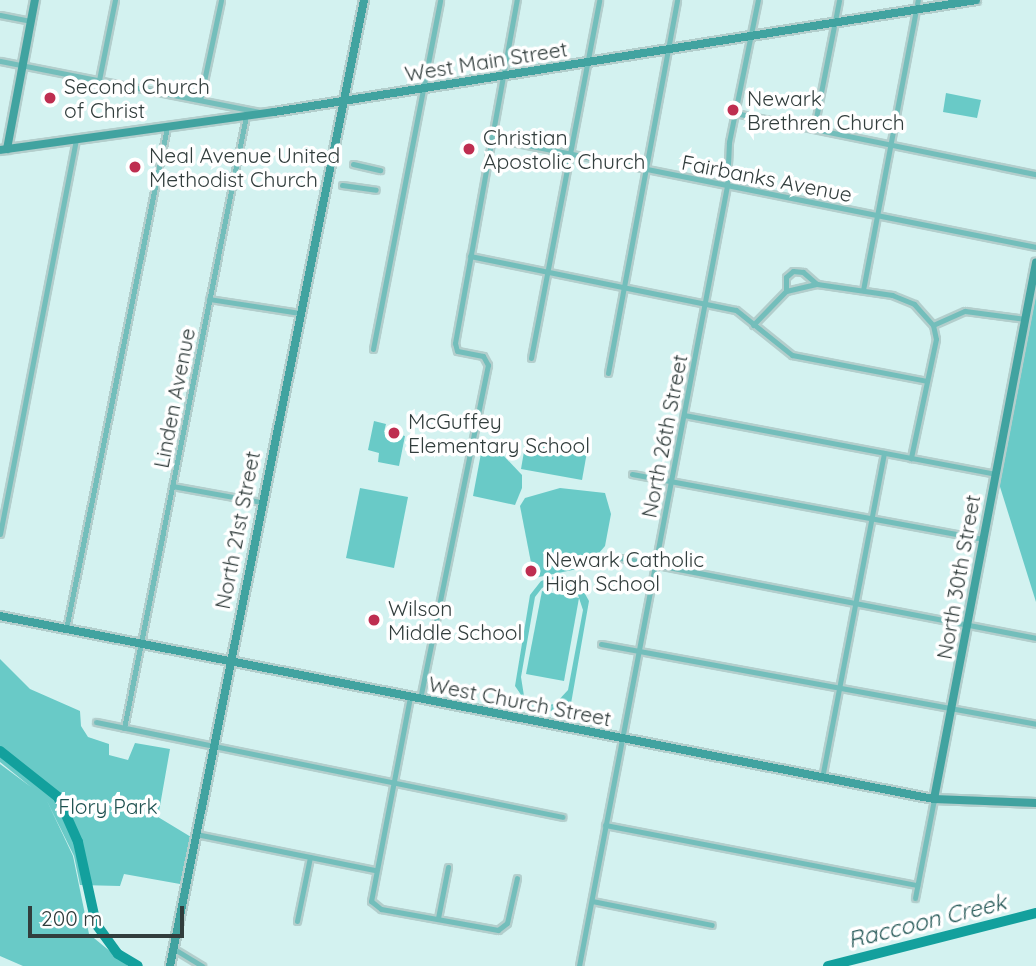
<!DOCTYPE html>
<style>
body{margin:0}
#map{position:relative;width:1036px;height:966px;overflow:hidden;background:#d3f2f0;font-family:Quicksand,sans-serif}
div>[style]{position:absolute}
[style*='--x']{left:calc(var(--x)*1px);top:calc(var(--y)*1px);width:calc(var(--w)*1px);rotate:calc(var(--a)*1deg)}
.green>*{inset:0;background:#69cac7}
.river>*{height:10px;margin:-5px;padding:0 5px;transform-origin:5px;border-radius:5px;background:#13a09d}
.roads{filter:drop-shadow(2px 0 #b3cecc) drop-shadow(-2px 0 #b3cecc) drop-shadow(0 2px #b3cecc) drop-shadow(0 -2px #b3cecc)}
.street>*{height:5px;margin:-2.5px;padding:0 2.5px;transform-origin:2.5px;border-radius:2.5px;background:#73bebb}
.secondary>*{height:8px;margin:-4px;padding:0 4px;transform-origin:4px;border-radius:4px;background:#41a3a0}
.dots>*{width:19px;height:19px;translate:-50% -50%;box-sizing:border-box;border:4px solid #fff;border-radius:50%}
span{translate:-50% -50%;white-space:nowrap;text-align:center;line-height:1.15;-webkit-text-stroke:7px #fff;paint-order:stroke}
.street-label{font-size:21px;color:#313d3c}
.poi-label{font-size:21px;color:#313d3c}
.left{translate:0 -50%;text-align:left}
.park-label{font-size:21px;color:#1d5150}
.water-label{font-size:23px;color:#265958;font-style:italic}
.scale{position:absolute;left:28px;top:906px;width:156px;height:32px;box-sizing:border-box;border:4px solid #313d3c;border-top:0;padding-left:9px;font-size:21px;line-height:24px;white-space:nowrap;color:#313d3c;-webkit-text-stroke:5px #fff;paint-order:stroke}
</style>
<div id="map">
<div class="green">
<div style="clip-path:polygon(946px 93px,981px 100px,977px 118px,943px 112px)"></div>
<div style="clip-path:polygon(1036px 276px,1036px 602px,996px 474px)"></div>
<div style="clip-path:polygon(374px 421px,386px 424px,384px 432px,405px 436px,399px 466px,378px 462px,379px 453px,368px 450px)"></div>
<div style="clip-path:polygon(526px 440px,587px 452px,582px 480px,521px 469px)"></div>
<div style="clip-path:polygon(482px 448px,502px 454px,522px 475px,522px 488px,515px 505px,473px 496px)"></div>
<div style="clip-path:polygon(360px 488px,408px 497px,394px 568px,346px 558px)"></div>
<div style="clip-path:polygon(560px 488px,605px 493px,611px 514px,605px 546px,587px 567px,534px 578px,520px 506px,525px 498px)"></div>
<div style="clip-path:polygon(evenodd,559px 575px,580px 585px,589px 601px,569px 715px,564px 714px,565px 704px,549px 712px,530px 708px,515px 686px,530px 595px,541px 581px,559px 575px,555px 581px,576px 589px,583px 610px,568px 690px,555px 704px,540px 706px,524px 696px,521px 677px,535px 597px,542px 588px,555px 581px)"></div>
<div style="clip-path:polygon(542px 591px,579px 598px,564px 681px,526px 674px)"></div>
<div style="clip-path:polygon(0 659px,30px 689px,80px 711px,81px 726px,88px 737px,109px 744px,109px 755px,128px 760px,135px 743px,170px 749px,158px 817px,191px 837px,180px 884px,124px 874px,120px 886px,80px 885px,74px 856px,47px 801px,73px 856px,89px 934px,128px 966px,23px 966px,0 956px,0 764px,31px 787px,0 762px)"></div>
</div>
<div class="river">
<div style="--x:0;--y:751;--w:74;--a:38.4"></div>
<div style="--x:58;--y:797;--w:49;--a:66"></div>
<div style="--x:78;--y:842;--w:84;--a:77.6"></div>
<div style="--x:96;--y:924;--w:37;--a:54"></div>
<div style="--x:118;--y:954;--w:23;--a:31"></div>
<div style="--x:828;--y:966;--w:215;--a:-14.3"></div>
</div>
<div class="roads">
<div class="street">
<div style="--x:0;--y:15;--w:32;--a:11"></div>
<div style="--x:0;--y:61;--w:266;--a:11.1"></div>
<div style="--x:99;--y:80;--w:82;--a:-78.7"></div>
<div style="--x:200;--y:100;--w:102;--a:-78.1"></div>
<div style="--x:735;--y:113;--w:307;--a:11.5"></div>
<div style="--x:814;--y:128;--w:130;--a:-78.9"></div>
<div style="--x:492;--y:138;--w:555;--a:11.33"></div>
<div style="--x:353;--y:164;--w:28;--a:13"></div>
<div style="--x:342;--y:185;--w:34;--a:8"></div>
<div style="--x:470;--y:256;--w:271;--a:11.5"></div>
<div style="--x:736;--y:310;--w:72;--a:38.8"></div>
<div style="--x:792;--y:355;--w:137;--a:10.9"></div>
<div style="--x:863;--y:290;--w:295;--a:-79.3"></div>
<div style="--x:786;--y:291;--w:14;--a:-90"></div>
<div style="--x:786;--y:277;--w:9;--a:-41"></div>
<div style="--x:793;--y:271;--w:10;--a:6"></div>
<div style="--x:803;--y:272;--w:18;--a:41"></div>
<div style="--x:209;--y:299;--w:91;--a:8.8"></div>
<div style="--x:753;--y:325;--w:47;--a:-45.9"></div>
<div style="--x:786;--y:291;--w:32;--a:-13"></div>
<div style="--x:817;--y:284;--w:76;--a:8.3"></div>
<div style="--x:892;--y:295;--w:24;--a:22"></div>
<div style="--x:914;--y:304;--w:28;--a:48"></div>
<div style="--x:933;--y:325;--w:14;--a:78"></div>
<div style="--x:936;--y:339;--w:122;--a:101.9"></div>
<div style="--x:933;--y:325;--w:35;--a:-24"></div>
<div style="--x:965;--y:311;--w:61;--a:7.6"></div>
<div style="--x:373;--y:349;--w:355;--a:-79.1"></div>
<div style="--x:531;--y:358;--w:364;--a:-79.2"></div>
<div style="--x:608;--y:373;--w:379;--a:-79.5"></div>
<div style="--x:684;--y:415;--w:317;--a:10.7"></div>
<div style="--x:632;--y:474;--w:357;--a:10.5"></div>
<div style="--x:172;--y:486;--w:90;--a:10.2"></div>
<div style="--x:0;--y:534;--w:401;--a:-79.1"></div>
<div style="--x:621;--y:558;--w:423;--a:10.9"></div>
<div style="--x:66;--y:629;--w:512;--a:-78.62"></div>
<div style="--x:601;--y:644;--w:442;--a:10.4"></div>
<div style="--x:410;--y:697;--w:208;--a:100.8"></div>
<div style="--x:371;--y:901;--w:13;--a:39"></div>
<div style="--x:381;--y:909;--w:119;--a:10.2"></div>
<div style="--x:498;--y:930;--w:11;--a:-38"></div>
<div style="--x:507;--y:923;--w:46;--a:-77.5"></div>
<div style="--x:420;--y:699;--w:341;--a:-78.5"></div>
<div style="--x:488;--y:365;--w:10;--a:-119"></div>
<div style="--x:483;--y:356;--w:26;--a:-169"></div>
<div style="--x:457;--y:351;--w:8;--a:-104"></div>
<div style="--x:455;--y:343;--w:349;--a:-79.8"></div>
<div style="--x:96;--y:722;--w:476;--a:11.5"></div>
<div style="--x:124;--y:728;--w:624;--a:-78.73"></div>
<div style="--x:822;--y:778;--w:331;--a:-79.2"></div>
<div style="--x:605;--y:825;--w:318;--a:10.9"></div>
<div style="--x:196;--y:834;--w:182;--a:11.4"></div>
<div style="--x:915;--y:898;--w:101;--a:-79.1"></div>
<div style="--x:592;--y:901;--w:122;--a:11.3"></div>
<div style="--x:438;--y:918;--w:52;--a:-78.9"></div>
<div style="--x:297;--y:921;--w:65;--a:-78.5"></div>
<div style="--x:174;--y:949;--w:33;--a:31"></div>
<div style="--x:579;--y:966;--w:794;--a:-79.26"></div>
<div style="--x:727;--y:186;--w:44;--a:-87.4"></div>
<div style="--x:729;--y:142;--w:145;--a:-78.5"></div>
</div>
<div class="secondary">
<div style="--x:7;--y:149;--w:152;--a:-79.4"></div>
<div style="--x:0;--y:150;--w:277;--a:-7.9"></div>
<div style="--x:274;--y:112;--w:711;--a:-9.06"></div>
<div style="--x:0;--y:616;--w:952;--a:11.09"></div>
<div style="--x:934;--y:799;--w:102;--a:2.2"></div>
<div style="--x:934;--y:799;--w:546;--a:-79.23"></div>
<div style="--x:170;--y:966;--w:985;--a:-78.64"></div>
</div>
</div>
<div class="dots">
<div style="left:50px;top:98px;background:#be2e50"></div>
<div style="left:733px;top:110px;background:#be2e50"></div>
<div style="left:469px;top:149px;background:#be2e50"></div>
<div style="left:135px;top:167px;background:#be2e50"></div>
<div style="left:394px;top:433px;background:#be2e50"></div>
<div style="left:531px;top:571px;background:#be2e50"></div>
<div style="left:374px;top:620px;background:#be2e50"></div>
</div>
<div class="street-label">
<span style="left:486px;top:61px;rotate:-9deg">West Main Street</span>
<span style="left:767px;top:178px;rotate:11deg">Fairbanks Avenue</span>
<span style="left:174px;top:398px;rotate:-79deg">Linden Avenue</span>
<span style="left:664px;top:436px;rotate:-79deg">North 26th Street</span>
<span style="left:237px;top:530px;rotate:-79deg">North 21st Street</span>
<span style="left:958px;top:577px;rotate:-80deg">North 30th Street</span>
<span style="left:520px;top:701px;rotate:11deg">West Church Street</span>
</div>
<div class="poi-label">
<span class="left" style="left:64px;top:98px">Second Church<br>of Christ</span>
<span class="left" style="left:747px;top:110px">Newark<br>Brethren Church</span>
<span class="left" style="left:483px;top:149px">Christian<br>Apostolic Church</span>
<span class="left" style="left:149px;top:167px">Neal Avenue United<br>Methodist Church</span>
<span class="left" style="left:408px;top:433px">McGuffey<br>Elementary School</span>
<span class="left" style="left:545px;top:571px">Newark Catholic<br>High School</span>
<span class="left" style="left:388px;top:620px">Wilson<br>Middle School</span>
</div>
<div class="park-label">
<span style="left:108px;top:806px">Flory Park</span>
</div>
<div class="water-label">
<span style="left:927px;top:921px;rotate:-14deg">Raccoon Creek</span>
</div>
<div class="scale">200 m</div>
</div>
